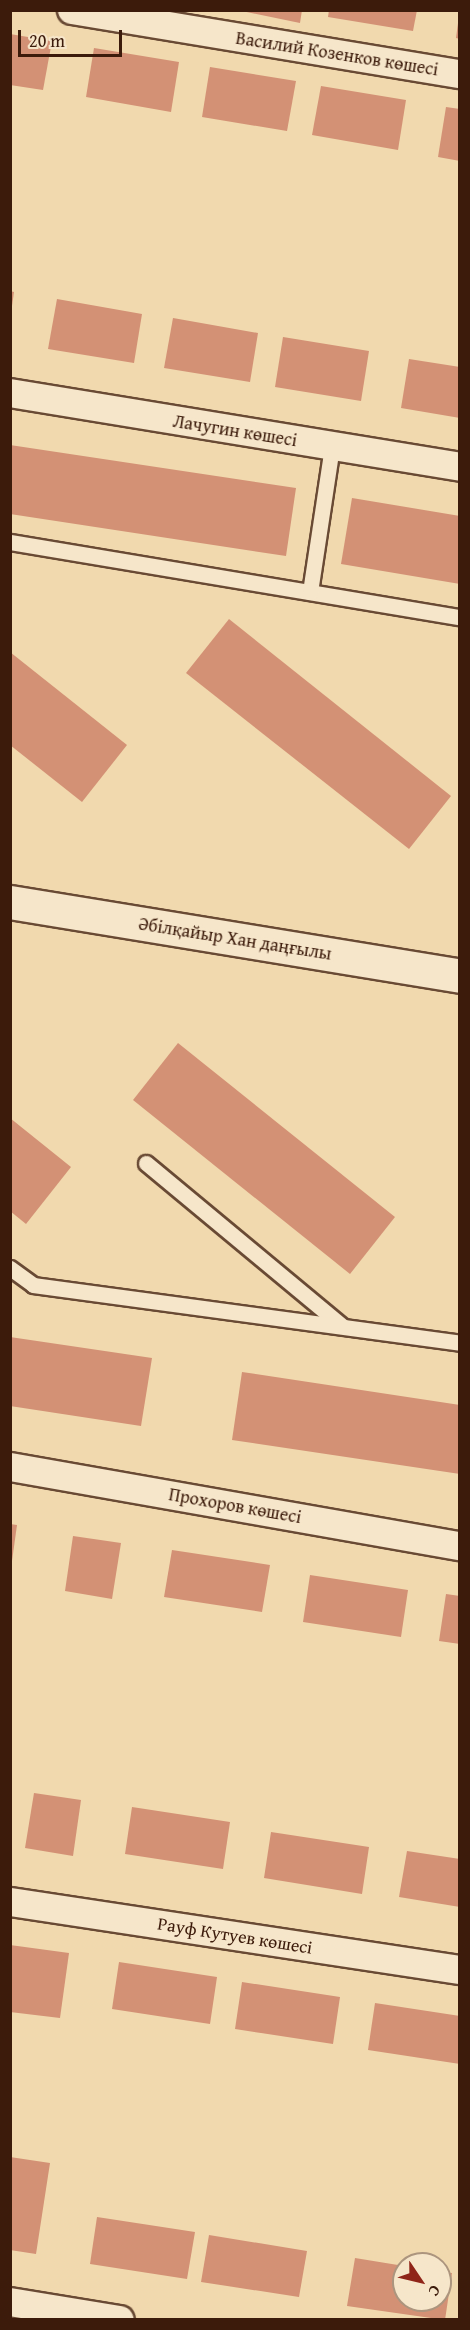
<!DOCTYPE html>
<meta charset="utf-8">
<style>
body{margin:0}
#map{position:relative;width:470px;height:2330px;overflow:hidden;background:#f1d9ae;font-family:"Gentium Book Plus",serif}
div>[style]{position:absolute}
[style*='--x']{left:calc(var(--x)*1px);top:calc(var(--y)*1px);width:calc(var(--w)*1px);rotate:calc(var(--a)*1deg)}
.building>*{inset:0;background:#d39175}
.roads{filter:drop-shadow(2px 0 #694a34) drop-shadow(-2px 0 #694a34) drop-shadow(0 2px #694a34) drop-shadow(0 -2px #694a34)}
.service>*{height:15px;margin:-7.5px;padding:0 7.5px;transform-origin:7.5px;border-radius:7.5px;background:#f6e6ca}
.minor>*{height:28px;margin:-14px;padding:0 14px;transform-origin:14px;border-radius:14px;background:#f6e6ca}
.tertiary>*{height:33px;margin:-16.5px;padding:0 16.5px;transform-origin:16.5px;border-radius:16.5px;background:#f6e6ca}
span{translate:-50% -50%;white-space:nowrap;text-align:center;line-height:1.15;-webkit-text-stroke:5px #f6e6ca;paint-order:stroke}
.street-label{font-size:18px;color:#3c1b0b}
.frame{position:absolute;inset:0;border:12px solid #3c1b0b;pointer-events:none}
.north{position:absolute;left:392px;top:2252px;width:60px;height:60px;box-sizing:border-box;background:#f6e6ca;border:2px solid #ac957e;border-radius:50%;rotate:125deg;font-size:16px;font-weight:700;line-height:24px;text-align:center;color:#3c1b0b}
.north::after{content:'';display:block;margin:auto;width:21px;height:27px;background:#8f2418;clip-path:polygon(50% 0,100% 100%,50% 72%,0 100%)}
.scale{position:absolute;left:18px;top:30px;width:104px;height:27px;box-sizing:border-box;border:3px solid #3c1b0b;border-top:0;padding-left:8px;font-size:18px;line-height:21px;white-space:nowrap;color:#3c1b0b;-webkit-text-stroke:4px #f6e6ca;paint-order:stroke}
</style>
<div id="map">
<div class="building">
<div style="clip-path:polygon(237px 10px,302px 10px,300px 23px)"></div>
<div style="clip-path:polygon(329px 10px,417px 10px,413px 31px,328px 17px)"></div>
<div style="clip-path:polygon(458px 23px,460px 24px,460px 39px,456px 38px)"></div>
<div style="clip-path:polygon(10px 34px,52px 41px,43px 90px,10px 85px)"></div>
<div style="clip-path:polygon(94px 48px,179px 62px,171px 112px,86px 97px)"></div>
<div style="clip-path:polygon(210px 67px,296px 81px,287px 131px,202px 117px)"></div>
<div style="clip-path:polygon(321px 86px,406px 100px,398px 150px,312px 135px)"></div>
<div style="clip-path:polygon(446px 107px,460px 109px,460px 161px,438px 157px)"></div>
<div style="clip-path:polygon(10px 291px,14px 292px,12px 306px,10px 306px)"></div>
<div style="clip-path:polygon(57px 299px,142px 314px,134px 363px,48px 349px)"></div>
<div style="clip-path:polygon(173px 318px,258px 333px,250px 382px,164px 368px)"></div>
<div style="clip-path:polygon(283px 337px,369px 351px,361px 401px,275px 387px)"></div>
<div style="clip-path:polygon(409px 359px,460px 367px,460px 418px,401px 408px)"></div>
<div style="clip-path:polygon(10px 445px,296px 488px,286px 556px,10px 514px)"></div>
<div style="clip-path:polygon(352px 498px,460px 516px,460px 584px,341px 564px)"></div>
<div style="clip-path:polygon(229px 619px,451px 796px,409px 849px,186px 673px)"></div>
<div style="clip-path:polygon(10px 652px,127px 745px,82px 802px,10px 745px)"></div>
<div style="clip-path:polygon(178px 1043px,395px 1217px,350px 1274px,133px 1100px)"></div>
<div style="clip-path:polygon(10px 1118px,71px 1167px,26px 1224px,10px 1211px)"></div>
<div style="clip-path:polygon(10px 1337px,152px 1358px,141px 1426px,10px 1406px)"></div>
<div style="clip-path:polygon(242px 1372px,460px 1405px,460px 1474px,232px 1440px)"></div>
<div style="clip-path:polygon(10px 1524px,17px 1525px,12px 1561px,10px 1561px)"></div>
<div style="clip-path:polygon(73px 1536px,121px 1543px,112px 1599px,65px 1591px)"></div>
<div style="clip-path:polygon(172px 1550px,270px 1565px,262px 1612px,164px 1597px)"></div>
<div style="clip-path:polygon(310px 1575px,408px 1590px,401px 1637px,303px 1622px)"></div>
<div style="clip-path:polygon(446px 1594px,460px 1596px,460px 1644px,439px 1641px)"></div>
<div style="clip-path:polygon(34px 1793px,81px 1800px,73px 1856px,25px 1848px)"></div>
<div style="clip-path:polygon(132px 1807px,230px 1822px,223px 1869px,125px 1854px)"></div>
<div style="clip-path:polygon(271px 1832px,369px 1847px,362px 1894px,264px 1878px)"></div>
<div style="clip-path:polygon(407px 1851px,460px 1859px,460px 1907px,399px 1897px)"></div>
<div style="clip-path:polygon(10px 1945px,69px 1953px,60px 2018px,10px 2012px)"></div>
<div style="clip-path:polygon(119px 1962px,217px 1977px,210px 2024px,112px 2009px)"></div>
<div style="clip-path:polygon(242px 1982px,340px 1997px,333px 2044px,235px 2029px)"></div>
<div style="clip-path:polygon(375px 2003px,460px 2016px,460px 2064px,368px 2050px)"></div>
<div style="clip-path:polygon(10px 2157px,50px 2163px,36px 2254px,10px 2250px)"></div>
<div style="clip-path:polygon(97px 2217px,195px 2232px,187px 2279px,90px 2264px)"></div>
<div style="clip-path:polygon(209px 2235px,307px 2251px,299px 2297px,201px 2282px)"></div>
<div style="clip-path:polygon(355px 2258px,404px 2266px,404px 2300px,440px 2300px,440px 2272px,452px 2273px,445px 2320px,347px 2306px)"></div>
</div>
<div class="roads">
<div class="service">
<div style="--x:10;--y:542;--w:456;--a:9.5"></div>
<div style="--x:310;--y:592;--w:147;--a:-81.4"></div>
<div style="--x:146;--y:1163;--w:255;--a:39.7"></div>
<div style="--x:10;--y:1268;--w:29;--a:36"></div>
<div style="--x:33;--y:1285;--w:431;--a:7.7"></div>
</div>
<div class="minor">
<div style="--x:72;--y:10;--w:393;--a:9.4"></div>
<div style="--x:10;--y:393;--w:456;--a:9.3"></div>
<div style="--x:10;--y:1467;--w:457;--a:10"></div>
<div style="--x:10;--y:1902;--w:455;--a:8.6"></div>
<div style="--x:10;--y:2302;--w:111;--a:9.3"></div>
</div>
<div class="tertiary">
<div style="--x:10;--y:902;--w:456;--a:9.3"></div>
</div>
</div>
<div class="street-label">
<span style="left:337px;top:54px;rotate:9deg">Василий Козенков көшесі</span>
<span style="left:235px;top:431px;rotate:9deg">Лачугин көшесі</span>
<span style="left:235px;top:939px;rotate:9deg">Әбілқайыр Хан даңғылы</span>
<span style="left:235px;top:1506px;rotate:10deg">Прохоров көшесі</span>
<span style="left:235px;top:1936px;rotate:9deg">Рауф Кутуев көшесі</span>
</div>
<div class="frame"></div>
<div class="north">С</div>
<div class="scale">20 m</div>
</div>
